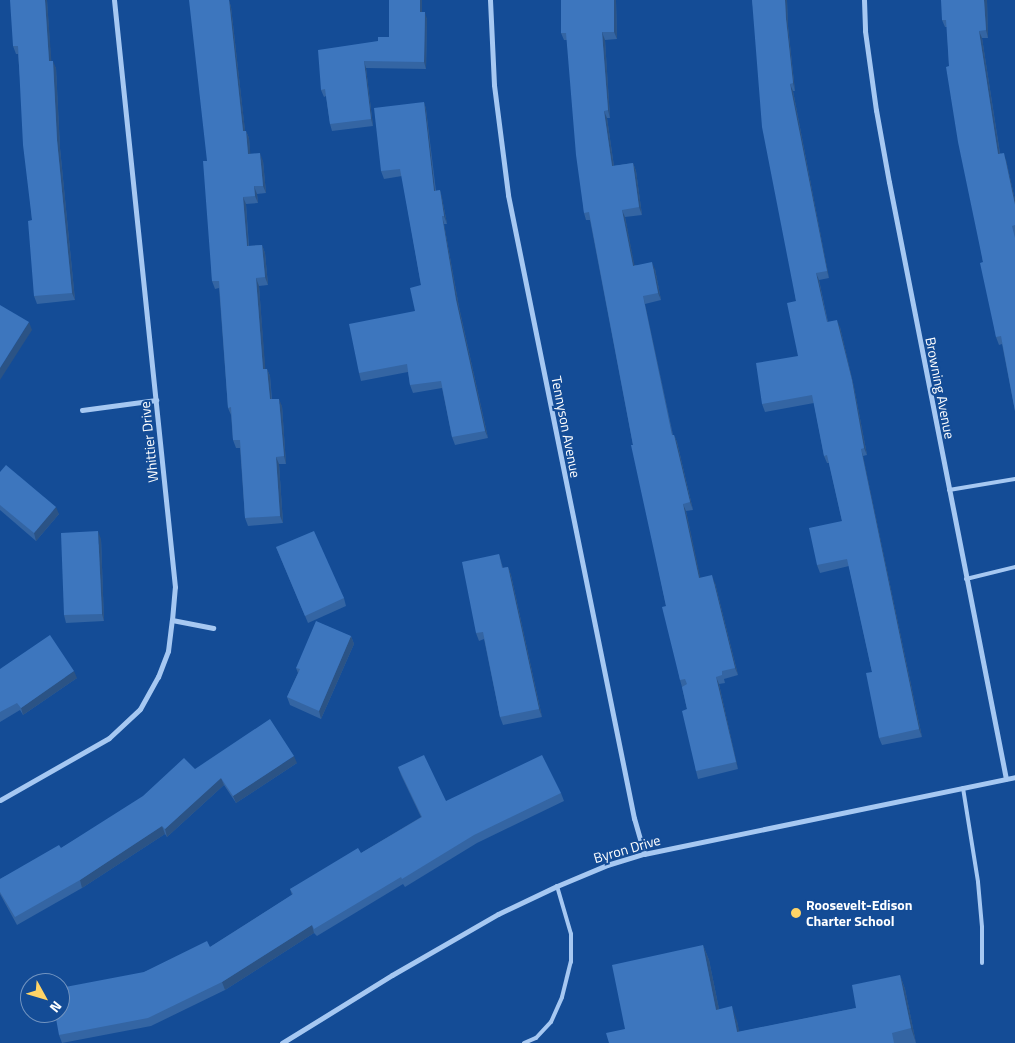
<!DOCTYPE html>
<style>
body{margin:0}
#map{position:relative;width:1015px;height:1043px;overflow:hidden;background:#144c96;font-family:"Titillium Web",sans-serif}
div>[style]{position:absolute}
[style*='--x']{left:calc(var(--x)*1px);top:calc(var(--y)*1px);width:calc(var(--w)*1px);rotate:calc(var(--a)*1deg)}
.service>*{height:4px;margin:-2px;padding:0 2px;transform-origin:2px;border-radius:2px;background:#a6c8f2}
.minor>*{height:5px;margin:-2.5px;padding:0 2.5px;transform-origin:2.5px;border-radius:2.5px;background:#a6c8f2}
.wall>*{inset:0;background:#3465a3}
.shaded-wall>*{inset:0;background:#2b5385}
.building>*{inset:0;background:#3d76be}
.dots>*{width:14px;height:14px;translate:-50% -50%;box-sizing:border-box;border:2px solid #144c96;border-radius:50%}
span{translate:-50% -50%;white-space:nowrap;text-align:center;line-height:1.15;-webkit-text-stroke:4px #144c96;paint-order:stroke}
.street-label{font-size:14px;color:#fff}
.poi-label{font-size:14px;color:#fff;font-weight:700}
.left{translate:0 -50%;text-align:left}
.north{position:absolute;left:20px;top:973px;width:50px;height:50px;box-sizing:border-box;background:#144c96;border:1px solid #7294c0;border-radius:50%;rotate:129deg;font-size:14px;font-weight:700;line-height:20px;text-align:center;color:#fff}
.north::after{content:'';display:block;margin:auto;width:18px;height:22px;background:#ffd467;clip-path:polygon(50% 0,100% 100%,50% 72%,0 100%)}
</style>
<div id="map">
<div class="service">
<div style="--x:949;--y:490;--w:67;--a:-9.5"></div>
<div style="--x:966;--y:579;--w:50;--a:-13.8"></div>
<div style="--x:963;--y:788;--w:95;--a:80.9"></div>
<div style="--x:978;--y:882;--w:45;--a:84.9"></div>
<div style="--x:982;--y:927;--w:36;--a:90"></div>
<div style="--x:524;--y:1043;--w:13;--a:-23"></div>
<div style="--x:536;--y:1038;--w:22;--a:-47"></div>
<div style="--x:551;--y:1022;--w:27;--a:-66"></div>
<div style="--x:562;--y:997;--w:36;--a:-76"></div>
<div style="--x:571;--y:962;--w:28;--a:-90"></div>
<div style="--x:571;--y:934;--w:50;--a:-106.3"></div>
</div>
<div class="minor">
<div style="--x:490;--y:0;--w:85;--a:87.3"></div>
<div style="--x:494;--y:85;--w:111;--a:82.7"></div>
<div style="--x:508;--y:195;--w:636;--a:78.57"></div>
<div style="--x:634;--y:818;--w:37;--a:74"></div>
<div style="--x:864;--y:0;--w:31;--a:88"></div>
<div style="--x:865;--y:31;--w:80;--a:82.1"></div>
<div style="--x:876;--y:110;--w:73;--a:79.8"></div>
<div style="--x:889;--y:182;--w:608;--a:78.91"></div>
<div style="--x:82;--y:410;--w:75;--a:-7.7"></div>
<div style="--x:172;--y:620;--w:42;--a:11"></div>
<div style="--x:0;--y:800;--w:125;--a:-29.6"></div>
<div style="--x:109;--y:738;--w:42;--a:-43.1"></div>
<div style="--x:140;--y:709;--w:37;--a:-61"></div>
<div style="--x:158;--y:677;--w:28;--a:-69"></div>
<div style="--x:168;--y:651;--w:31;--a:-83"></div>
<div style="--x:172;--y:620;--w:33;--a:-85"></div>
<div style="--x:175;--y:587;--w:590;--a:-95.93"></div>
<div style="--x:282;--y:1043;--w:129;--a:-31.7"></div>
<div style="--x:392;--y:975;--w:122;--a:-29.9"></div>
<div style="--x:498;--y:914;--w:65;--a:-25.4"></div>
<div style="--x:557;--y:886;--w:54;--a:-22.8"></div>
<div style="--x:607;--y:865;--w:39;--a:-17"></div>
<div style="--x:644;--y:854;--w:379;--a:-11.7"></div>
</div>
<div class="wall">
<div style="clip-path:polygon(47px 0,51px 61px,56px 68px,60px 148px,75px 300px,37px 304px,34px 296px,32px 220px,18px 54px,16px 54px,13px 46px)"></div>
<div style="clip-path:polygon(229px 0,231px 7px,245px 131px,246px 131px,249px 138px,250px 154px,263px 161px,266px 193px,257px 194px,258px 203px,246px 204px,249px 246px,262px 245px,265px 253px,268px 285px,259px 286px,265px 369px,267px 369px,270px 376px,272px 399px,282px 406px,286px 464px,279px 464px,283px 523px,248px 526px,245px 518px,240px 448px,236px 448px,233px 440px,231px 415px,228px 408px,219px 288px,215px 289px,212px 281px,207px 161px)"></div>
<div style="clip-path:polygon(616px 0,617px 39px,605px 40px,610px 118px,607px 118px,614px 166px,633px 163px,636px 171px,642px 215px,625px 217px,634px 265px,655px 269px,661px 300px,645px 304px,673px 435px,674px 435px,677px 442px,693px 510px,686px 511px,700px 578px,715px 583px,738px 675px,724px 679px,725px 683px,719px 684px,738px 769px,698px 779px,696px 771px,687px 709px,682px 687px,680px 680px,666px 606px,633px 445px,590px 220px,586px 220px,584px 213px,567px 40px,564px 40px,561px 33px)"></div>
<div style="clip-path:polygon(752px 0,787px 0,788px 26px,795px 91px,793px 91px,829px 278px,819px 280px,828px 322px,840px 327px,854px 387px,867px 455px,863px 456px,922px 737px,882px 745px,879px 738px,872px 672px,849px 566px,820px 573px,817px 565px,842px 521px,829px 463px,827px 463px,824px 456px,814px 403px,765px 412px,762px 404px,798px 356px,796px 301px)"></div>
<div style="clip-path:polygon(987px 0,988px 38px,982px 38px,1000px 153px,1006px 160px,1015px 200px,1015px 411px,1002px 344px,999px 345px,996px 337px,949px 66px,947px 27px,945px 27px,942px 20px)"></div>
<div style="clip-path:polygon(422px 12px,427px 19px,426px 69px,366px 68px,373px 126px,332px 131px,330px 124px,326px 96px,324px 97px,321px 90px,378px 41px,389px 37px)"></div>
<div style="clip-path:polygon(424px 102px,426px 109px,436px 191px,440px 190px,442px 198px,447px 224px,444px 224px,459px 307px,488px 438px,455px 445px,452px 437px,442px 388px,413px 393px,410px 385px,408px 372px,361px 381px,359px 373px,415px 311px,421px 285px,402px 176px,384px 179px,381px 171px)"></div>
<div style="clip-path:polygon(0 472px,59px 514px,36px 541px,0 510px)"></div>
<div style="clip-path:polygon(101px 539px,104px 621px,66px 623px,64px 615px)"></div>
<div style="clip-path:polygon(276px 547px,344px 598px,346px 606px,308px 623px)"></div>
<div style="clip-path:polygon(499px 554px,503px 568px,508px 567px,511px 575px,542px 717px,503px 725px,500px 717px,484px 639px,479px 641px,476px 633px)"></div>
<div style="clip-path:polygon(351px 636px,354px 644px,321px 719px,290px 705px,287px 697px,298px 673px,296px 668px)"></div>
<div style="clip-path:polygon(0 669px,77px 678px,23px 715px,20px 710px,0 722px)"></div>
<div style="clip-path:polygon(297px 763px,236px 803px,224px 785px,167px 837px,165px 834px,82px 888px,17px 925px,0 894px,0 879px,61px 848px,195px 769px)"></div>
<div style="clip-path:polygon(398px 767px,446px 801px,561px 793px,564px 801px,477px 843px,405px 887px,403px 884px,317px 936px,314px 933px,225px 990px,151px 1026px,62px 1043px,59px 1035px,144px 972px,210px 947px,292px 895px,290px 889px,361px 853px,421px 817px,401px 775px)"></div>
<div style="clip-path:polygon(703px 945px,709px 960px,719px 1009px,737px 1021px,739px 1032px,856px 1008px,900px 975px,905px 989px,916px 1043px,609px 1043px,625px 1029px)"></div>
</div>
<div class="shaded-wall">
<div style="clip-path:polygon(45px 0,47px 0,52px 69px,49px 61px)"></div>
<div style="clip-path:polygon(229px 0,231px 7px,246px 139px,243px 131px)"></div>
<div style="clip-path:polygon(420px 0,422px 0,422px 19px,420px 12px)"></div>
<div style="clip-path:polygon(614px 0,616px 0,617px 39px,614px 32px)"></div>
<div style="clip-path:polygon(785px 0,787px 0,788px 26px,795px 91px,793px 83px,786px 19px)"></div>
<div style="clip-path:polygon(984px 0,987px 0,988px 38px,986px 30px)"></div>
<div style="clip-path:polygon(425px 12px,427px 19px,426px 69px,424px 62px)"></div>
<div style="clip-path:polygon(979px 31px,982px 38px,1001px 161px,998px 154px)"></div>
<div style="clip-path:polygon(602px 32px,605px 40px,610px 118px,608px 110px)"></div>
<div style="clip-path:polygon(53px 61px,56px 68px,60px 148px,75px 300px,72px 293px,57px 140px)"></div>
<div style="clip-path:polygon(364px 61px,366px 68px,373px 126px,371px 119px)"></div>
<div style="clip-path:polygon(790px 84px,793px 91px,829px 278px,827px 271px)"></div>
<div style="clip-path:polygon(424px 102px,426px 109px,436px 199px,434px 191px)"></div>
<div style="clip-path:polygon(604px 111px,607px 118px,615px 174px,612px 166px)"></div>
<div style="clip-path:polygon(246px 131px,249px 138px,251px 161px,248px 154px)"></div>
<div style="clip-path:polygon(260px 153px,263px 161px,266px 193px,263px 186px)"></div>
<div style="clip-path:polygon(1004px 153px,1006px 160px,1015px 200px,1015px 205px)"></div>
<div style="clip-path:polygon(633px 163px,636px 171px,642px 215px,639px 207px)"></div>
<div style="clip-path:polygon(254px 186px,257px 194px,258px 203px,255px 196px)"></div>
<div style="clip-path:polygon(440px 190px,442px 198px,447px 224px,444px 216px)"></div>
<div style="clip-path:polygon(243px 197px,246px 204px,249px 254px,247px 246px)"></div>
<div style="clip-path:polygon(622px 210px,625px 217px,636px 273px,633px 266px)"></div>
<div style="clip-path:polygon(442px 216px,444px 224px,459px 307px,488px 438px,485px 431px,456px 300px)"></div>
<div style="clip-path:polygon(262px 245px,265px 253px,268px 285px,265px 277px)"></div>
<div style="clip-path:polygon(652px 262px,655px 269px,661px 300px,658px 293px)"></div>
<div style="clip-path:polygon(816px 273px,819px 280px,829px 330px,827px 322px)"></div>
<div style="clip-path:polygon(256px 278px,259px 286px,266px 377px,263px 369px)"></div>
<div style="clip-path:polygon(643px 296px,645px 304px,674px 443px,672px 435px)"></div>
<div style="clip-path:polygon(837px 320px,840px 327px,854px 387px,867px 455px,864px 448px)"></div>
<div style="clip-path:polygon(29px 322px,32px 330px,0 380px,0 368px)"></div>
<div style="clip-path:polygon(267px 369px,270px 376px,272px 407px,270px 399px)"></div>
<div style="clip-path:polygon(279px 399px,282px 406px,286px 464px,284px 456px)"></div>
<div style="clip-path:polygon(674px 435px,677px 442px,693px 510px,690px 502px)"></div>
<div style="clip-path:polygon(861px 449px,863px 456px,922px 737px,919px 729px)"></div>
<div style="clip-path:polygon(276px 457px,279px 464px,283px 523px,280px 516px)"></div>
<div style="clip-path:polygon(683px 504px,686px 511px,702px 585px,699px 578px)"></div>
<div style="clip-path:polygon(56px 507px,59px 514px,36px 541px,34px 533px)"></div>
<div style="clip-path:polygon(98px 531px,101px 539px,104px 621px,102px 614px)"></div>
<div style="clip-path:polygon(508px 567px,511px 575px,542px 717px,539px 709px)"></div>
<div style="clip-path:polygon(712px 575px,715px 583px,738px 675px,735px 668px)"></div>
<div style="clip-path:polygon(351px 636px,354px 644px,321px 719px,319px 711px)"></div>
<div style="clip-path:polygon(74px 671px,77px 678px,23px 715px,21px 708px)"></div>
<div style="clip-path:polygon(716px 677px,719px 684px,738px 769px,736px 762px)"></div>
<div style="clip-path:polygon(294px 756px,297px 763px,236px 803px,233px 796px)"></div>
<div style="clip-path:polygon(221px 778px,224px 785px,167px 837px,165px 829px)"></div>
<div style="clip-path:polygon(162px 826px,165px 834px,82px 888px,80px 880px)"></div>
<div style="clip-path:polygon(312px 925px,314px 933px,225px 990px,222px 982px)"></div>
<div style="clip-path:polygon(703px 945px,709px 960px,722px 1024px,716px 1010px)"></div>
<div style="clip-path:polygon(900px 975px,905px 989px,916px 1043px,911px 1028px)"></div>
<div style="clip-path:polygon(732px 1006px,737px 1021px,742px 1043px,737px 1032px)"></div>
</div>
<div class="building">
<div style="clip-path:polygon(10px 0,45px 0,49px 61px,53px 61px,57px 140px,72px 293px,34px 296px,28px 221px,32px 220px,23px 145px,18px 46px,13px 46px)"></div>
<div style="clip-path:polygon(189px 0,229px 0,243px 131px,246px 131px,248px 154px,260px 153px,263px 186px,254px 186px,255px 196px,243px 197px,247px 246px,262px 245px,265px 277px,256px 278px,263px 369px,267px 369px,270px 399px,279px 399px,284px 456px,276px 457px,280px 516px,245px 518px,240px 440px,233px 440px,231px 407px,228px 408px,219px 281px,212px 281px,203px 161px,207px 161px)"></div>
<div style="clip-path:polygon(389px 0,420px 0,420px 12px,425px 12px,424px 62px,364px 61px,371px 119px,330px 124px,325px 89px,321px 90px,318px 50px,378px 41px,378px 37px,389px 37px)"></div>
<div style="clip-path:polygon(561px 0,614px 0,614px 32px,602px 32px,608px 110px,604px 111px,612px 166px,633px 163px,639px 207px,622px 210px,633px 266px,652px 262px,658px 293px,643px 296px,672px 435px,674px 435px,690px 502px,683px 504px,699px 578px,712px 575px,735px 668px,722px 671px,722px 675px,716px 677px,736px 762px,696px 771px,682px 711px,687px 709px,682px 687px,687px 684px,685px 679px,680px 680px,662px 607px,666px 606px,631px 445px,633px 445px,589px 212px,584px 213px,576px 155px,566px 33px,561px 33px)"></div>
<div style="clip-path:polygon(752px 0,785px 0,786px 19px,793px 83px,790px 84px,827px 271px,816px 273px,827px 322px,837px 320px,852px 380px,864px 448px,861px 449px,919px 729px,879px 738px,866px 673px,872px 672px,847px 559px,817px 565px,809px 528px,842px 521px,827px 455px,824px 456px,812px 395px,762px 404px,756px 363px,798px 356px,787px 303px,796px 301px,762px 127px)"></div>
<div style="clip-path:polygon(941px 0,984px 0,986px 30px,979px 31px,998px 154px,1004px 153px,1015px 205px,1015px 225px,1012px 226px,1015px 238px,1015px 411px,1001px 336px,996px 337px,980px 263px,983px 262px,958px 142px,946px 67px,949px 66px,946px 20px,942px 20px)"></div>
<div style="clip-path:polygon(424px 102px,434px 191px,440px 190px,444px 216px,442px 216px,456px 300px,485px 431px,452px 437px,441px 381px,410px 385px,407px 364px,359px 373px,349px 324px,415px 311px,410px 288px,421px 285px,400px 169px,381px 171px,374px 108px)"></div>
<div style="clip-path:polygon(0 305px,29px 322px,0 368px)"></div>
<div style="clip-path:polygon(6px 465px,56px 507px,34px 533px,0 505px,0 472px)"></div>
<div style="clip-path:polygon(98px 531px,102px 614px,64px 615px,61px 533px)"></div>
<div style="clip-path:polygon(314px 531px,344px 598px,305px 616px,276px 547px)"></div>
<div style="clip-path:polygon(499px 554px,502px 568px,508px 567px,539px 709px,500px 717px,483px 632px,476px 633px,462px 562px)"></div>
<div style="clip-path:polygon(316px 621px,351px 636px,319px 711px,287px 697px,300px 669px,296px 668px)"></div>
<div style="clip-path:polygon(50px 635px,74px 671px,21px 708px,17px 703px,0 712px,0 669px)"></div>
<div style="clip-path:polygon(270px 719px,294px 756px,233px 796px,221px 778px,165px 829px,162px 826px,80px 880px,15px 917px,0 892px,0 879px,59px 845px,61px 848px,143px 796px,184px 758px,195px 769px)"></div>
<div style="clip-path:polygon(424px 755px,446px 801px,542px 755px,561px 793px,474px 835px,402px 879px,401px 877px,314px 929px,312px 925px,222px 982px,148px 1018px,59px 1035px,55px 1013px,60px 1013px,60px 988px,144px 972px,207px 941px,210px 947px,293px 894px,290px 889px,358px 848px,361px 853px,422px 817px,398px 767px)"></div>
<div style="clip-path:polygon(703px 945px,716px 1010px,732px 1006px,737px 1032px,856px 1008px,852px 985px,900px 975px,911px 1028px,892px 1033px,894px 1043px,609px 1043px,606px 1033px,625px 1029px,612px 965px)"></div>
</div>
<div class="dots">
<div style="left:796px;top:913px;background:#ffd467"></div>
</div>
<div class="street-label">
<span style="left:940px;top:388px;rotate:79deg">Browning Avenue</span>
<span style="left:566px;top:427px;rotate:79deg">Tennyson Avenue</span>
<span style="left:149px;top:442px;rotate:-96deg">Whittier Drive</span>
<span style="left:627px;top:849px;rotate:-16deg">Byron Drive</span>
</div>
<div class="poi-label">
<span class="left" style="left:806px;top:913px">Roosevelt-Edison<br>Charter School</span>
</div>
<div class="north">N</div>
</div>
